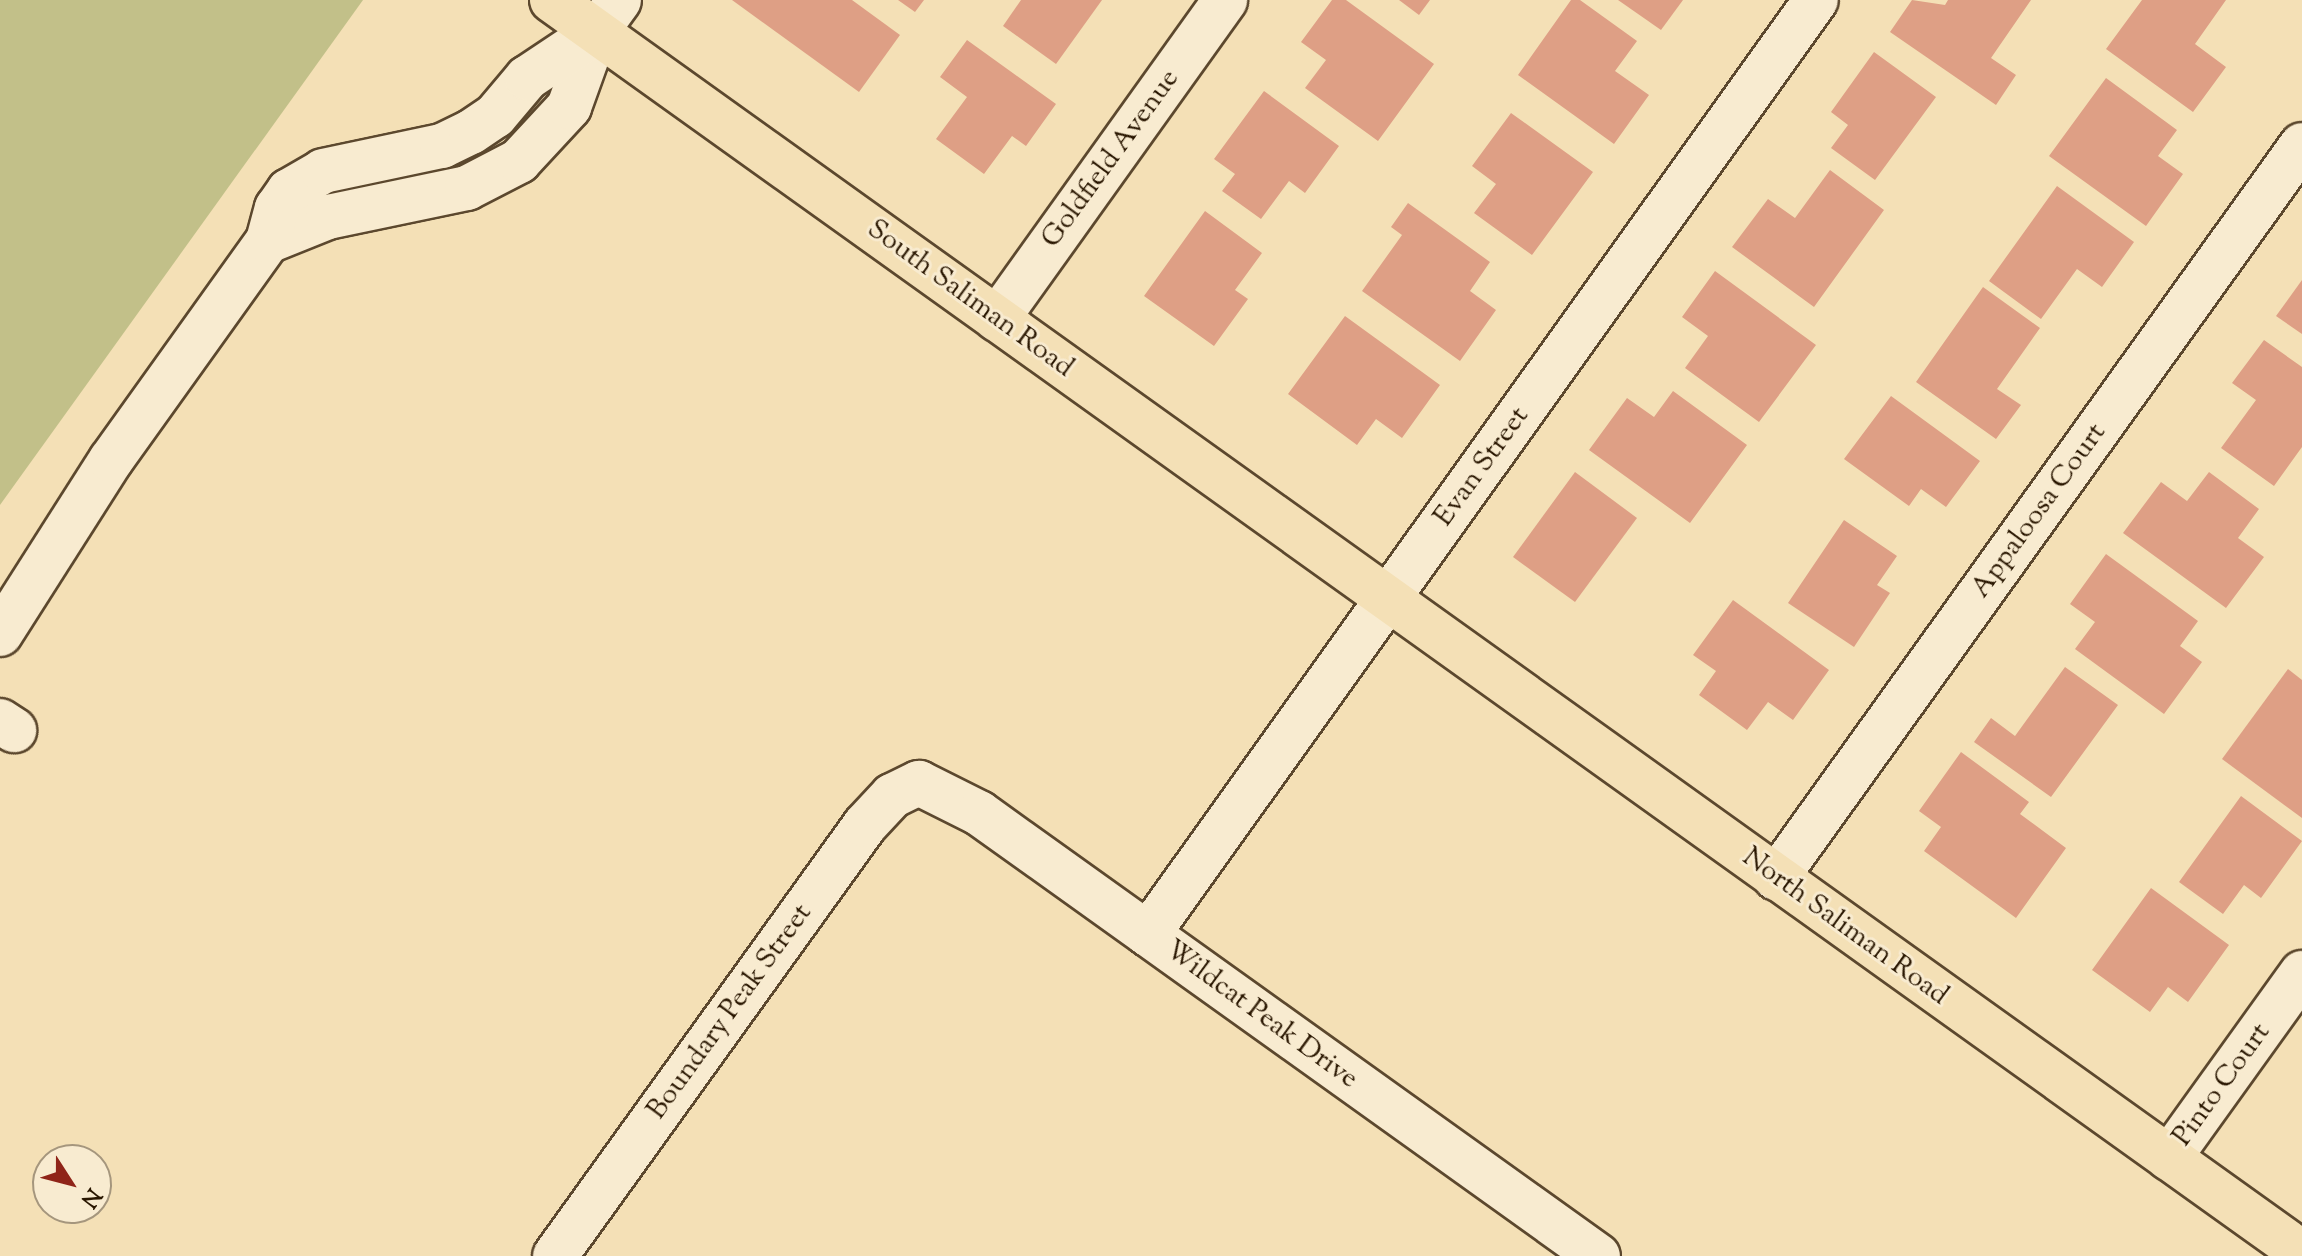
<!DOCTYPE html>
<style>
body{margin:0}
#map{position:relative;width:2302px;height:1256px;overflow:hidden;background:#f4e0b6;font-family:"Sorts Mill Goudy",serif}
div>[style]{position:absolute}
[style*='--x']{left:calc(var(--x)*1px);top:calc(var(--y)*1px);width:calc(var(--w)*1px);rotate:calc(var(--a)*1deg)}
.green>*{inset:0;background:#c2c089}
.building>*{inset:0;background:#de9f85}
.roads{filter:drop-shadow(2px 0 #5c482e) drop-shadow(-2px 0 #5c482e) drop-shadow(0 2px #5c482e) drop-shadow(0 -2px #5c482e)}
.minor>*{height:44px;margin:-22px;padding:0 22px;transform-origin:22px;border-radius:22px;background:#f8ebd0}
.major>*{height:44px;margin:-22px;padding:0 22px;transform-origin:22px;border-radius:22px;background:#f4e0b6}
span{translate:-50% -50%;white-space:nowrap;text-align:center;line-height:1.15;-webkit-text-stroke:6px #f8ebd0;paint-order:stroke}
.street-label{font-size:28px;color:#291600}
.north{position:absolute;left:32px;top:1144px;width:80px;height:80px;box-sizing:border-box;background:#f8ebd0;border:2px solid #a5967d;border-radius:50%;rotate:126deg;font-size:22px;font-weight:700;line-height:32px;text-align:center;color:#291600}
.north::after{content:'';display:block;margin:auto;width:28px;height:36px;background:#8f2418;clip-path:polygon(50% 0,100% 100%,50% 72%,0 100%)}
</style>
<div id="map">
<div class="green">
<div style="clip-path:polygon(0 0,363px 0,0 505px)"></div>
</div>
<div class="building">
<div style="clip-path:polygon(732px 0,852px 0,900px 35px,859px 92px)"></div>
<div style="clip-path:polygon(898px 0,924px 0,915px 12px)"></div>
<div style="clip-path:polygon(1021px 0,1102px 0,1056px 64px,1003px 26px)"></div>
<div style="clip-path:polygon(1332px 0,1346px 0,1434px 64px,1378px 141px,1305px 88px,1326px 60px,1301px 42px)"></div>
<div style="clip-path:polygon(1399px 0,1430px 0,1419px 15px)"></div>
<div style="clip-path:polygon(1571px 0,1580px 0,1637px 41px,1615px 71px,1649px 95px,1614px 144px,1518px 75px)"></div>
<div style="clip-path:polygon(1618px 0,1683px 0,1661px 30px)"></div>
<div style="clip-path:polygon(1912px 0,1945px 5px,1948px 0,2031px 0,1991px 58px,2016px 75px,1996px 105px,1890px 32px)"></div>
<div style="clip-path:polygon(2142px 0,2226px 0,2195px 44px,2226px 67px,2193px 112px,2106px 49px)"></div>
<div style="clip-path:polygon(967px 40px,1056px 104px,1026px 146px,1012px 136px,984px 174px,936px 139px,967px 97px,940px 77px)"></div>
<div style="clip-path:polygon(1874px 52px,1936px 97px,1875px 180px,1831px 148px,1848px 125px,1831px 112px)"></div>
<div style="clip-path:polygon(2106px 78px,2177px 130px,2158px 156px,2183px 174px,2146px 226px,2049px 156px)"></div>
<div style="clip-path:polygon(1264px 91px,1339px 146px,1305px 193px,1289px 181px,1261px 219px,1222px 191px,1235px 174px,1214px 159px)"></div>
<div style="clip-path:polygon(1511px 113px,1593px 172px,1532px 255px,1474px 213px,1496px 184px,1472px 166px)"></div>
<div style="clip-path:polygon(1830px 170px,1884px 210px,1814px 307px,1732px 247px,1768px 199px,1795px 218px)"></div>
<div style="clip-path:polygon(2057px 186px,2134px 242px,2102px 287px,2077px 269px,2041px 319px,1989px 281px)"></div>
<div style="clip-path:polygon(1408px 203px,1490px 262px,1470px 291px,1496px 310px,1460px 361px,1362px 291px,1402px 235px,1391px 227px)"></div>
<div style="clip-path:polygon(1205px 211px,1262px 253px,1235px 290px,1248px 299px,1214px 346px,1144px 296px)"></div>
<div style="clip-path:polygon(1715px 271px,1816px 345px,1759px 422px,1685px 368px,1708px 336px,1682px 317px)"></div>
<div style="clip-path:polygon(2302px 280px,2302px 334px,2276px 316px)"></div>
<div style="clip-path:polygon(1983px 287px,2040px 328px,1997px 389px,2021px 405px,1996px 439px,1916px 382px)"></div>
<div style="clip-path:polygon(1345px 316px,1440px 385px,1402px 438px,1376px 419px,1357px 445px,1288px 394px)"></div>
<div style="clip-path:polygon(2264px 340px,2302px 367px,2302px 447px,2274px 486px,2221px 448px,2256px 400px,2232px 383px)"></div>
<div style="clip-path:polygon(1673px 391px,1747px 445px,1690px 523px,1589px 450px,1627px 398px,1654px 417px)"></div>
<div style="clip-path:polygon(1891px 396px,1980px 461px,1946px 507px,1921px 489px,1909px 506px,1844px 459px)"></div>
<div style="clip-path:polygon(1575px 472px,1637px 518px,1575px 602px,1513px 557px)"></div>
<div style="clip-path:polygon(2209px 472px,2259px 509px,2238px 538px,2264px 557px,2226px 608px,2123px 533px,2161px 482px,2187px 501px)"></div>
<div style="clip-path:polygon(1844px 520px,1897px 556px,1877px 585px,1890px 593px,1854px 647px,1788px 603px)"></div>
<div style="clip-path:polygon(2106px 554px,2198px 621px,2180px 646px,2202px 662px,2164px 714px,2075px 649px,2095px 622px,2070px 604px)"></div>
<div style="clip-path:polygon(1733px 600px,1829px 670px,1793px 720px,1768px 702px,1747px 730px,1699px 695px,1716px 671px,1693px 655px)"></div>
<div style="clip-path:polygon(2065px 667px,2118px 705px,2051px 797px,1974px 742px,1991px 718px,2015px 736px)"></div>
<div style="clip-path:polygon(2288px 669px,2302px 680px,2302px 818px,2222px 759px)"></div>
<div style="clip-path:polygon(1961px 752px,2029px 802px,2020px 814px,2066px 848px,2016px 918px,1924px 851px,1941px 827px,1919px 811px)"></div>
<div style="clip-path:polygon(2241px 796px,2302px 841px,2261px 898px,2244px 885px,2223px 914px,2179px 882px)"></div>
<div style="clip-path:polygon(2151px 888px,2229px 945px,2188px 1002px,2168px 987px,2150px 1012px,2092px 970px)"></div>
</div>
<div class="roads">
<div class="minor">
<div style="--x:268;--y:241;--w:65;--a:-21.8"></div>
<div style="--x:328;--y:217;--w:142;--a:-11.8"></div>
<div style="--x:467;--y:188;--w:59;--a:-27.4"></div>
<div style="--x:519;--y:161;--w:74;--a:-47.2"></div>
<div style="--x:569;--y:107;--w:80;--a:-70.2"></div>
<div style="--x:596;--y:32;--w:39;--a:-54"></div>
<div style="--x:997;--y:319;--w:392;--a:-54.4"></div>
<div style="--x:0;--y:634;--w:206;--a:-57.5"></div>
<div style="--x:111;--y:460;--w:269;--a:-54.4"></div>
<div style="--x:268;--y:241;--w:34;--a:-75"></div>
<div style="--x:277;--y:208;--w:21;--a:-55"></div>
<div style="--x:289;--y:191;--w:39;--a:-30"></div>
<div style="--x:323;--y:171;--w:122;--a:-11.9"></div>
<div style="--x:442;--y:146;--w:32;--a:-26"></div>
<div style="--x:471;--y:132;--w:29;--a:-34"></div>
<div style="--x:495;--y:116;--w:50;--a:-49.9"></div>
<div style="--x:527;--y:78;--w:83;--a:-33.7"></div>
<div style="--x:0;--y:721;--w:17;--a:33"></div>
<div style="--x:1776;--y:878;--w:902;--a:-54.34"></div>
<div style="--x:1148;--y:934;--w:1148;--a:-54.43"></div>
<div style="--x:2169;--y:1158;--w:228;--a:-54.3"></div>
<div style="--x:555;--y:1256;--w:531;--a:-54.27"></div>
<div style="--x:865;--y:825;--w:40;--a:-47"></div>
<div style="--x:892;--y:796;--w:30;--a:-26"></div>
<div style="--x:919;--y:783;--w:67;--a:26.6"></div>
<div style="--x:979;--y:813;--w:761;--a:35.59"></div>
</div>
<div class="major">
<div style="--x:552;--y:0;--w:2152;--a:35.6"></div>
</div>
</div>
<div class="street-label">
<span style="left:1111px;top:159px;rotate:-54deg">Goldfield Avenue</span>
<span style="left:970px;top:299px;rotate:36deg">South Saliman Road</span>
<span style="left:1482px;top:467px;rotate:-54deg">Evan Street</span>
<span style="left:2039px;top:511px;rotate:-54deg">Appaloosa Court</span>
<span style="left:1845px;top:927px;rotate:36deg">North Saliman Road</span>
<span style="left:730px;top:1012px;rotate:-54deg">Boundary Peak Street</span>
<span style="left:1261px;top:1015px;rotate:36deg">Wildcat Peak Drive</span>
<span style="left:2222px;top:1085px;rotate:-54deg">Pinto Court</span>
</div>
<div class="north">N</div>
</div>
